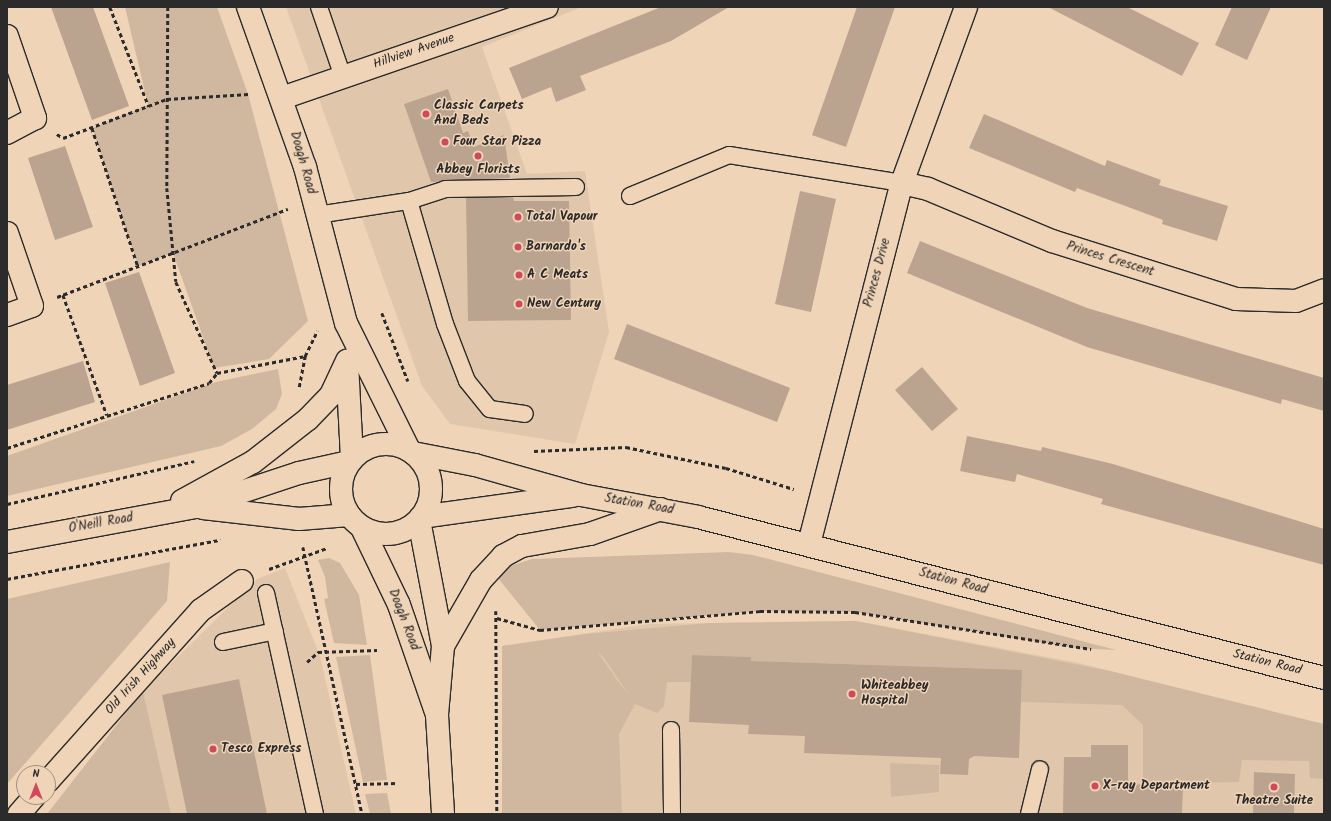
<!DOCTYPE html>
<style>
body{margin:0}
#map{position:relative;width:1331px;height:821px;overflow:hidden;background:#f0d4b7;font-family:Kalam,sans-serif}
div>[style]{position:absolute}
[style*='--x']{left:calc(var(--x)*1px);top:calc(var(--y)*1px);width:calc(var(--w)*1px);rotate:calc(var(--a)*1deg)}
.built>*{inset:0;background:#e0c6ab}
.green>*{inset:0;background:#d0b8a0}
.building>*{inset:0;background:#baa490}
.path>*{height:2.5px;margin-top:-1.25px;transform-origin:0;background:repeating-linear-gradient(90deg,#2b2b2b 0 4px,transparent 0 7px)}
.roads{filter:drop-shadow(1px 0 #2b2b2b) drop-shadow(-1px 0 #2b2b2b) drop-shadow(0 1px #2b2b2b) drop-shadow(0 -1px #2b2b2b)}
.lane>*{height:16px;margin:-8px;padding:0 8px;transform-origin:8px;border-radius:8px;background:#f0d4b7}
.street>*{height:22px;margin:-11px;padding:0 11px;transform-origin:11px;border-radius:11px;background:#f0d4b7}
.secondary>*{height:22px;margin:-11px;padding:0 11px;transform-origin:11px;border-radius:11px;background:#f0d4b7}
.secondary>.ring{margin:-11px;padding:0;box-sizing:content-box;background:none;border:22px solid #f0d4b7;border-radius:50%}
.dots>*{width:11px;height:11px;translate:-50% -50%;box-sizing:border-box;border:2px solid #f0d4b7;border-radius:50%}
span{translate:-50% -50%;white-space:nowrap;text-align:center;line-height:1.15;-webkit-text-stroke:3px #f0d4b7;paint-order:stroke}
.street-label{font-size:13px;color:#2b2b2b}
.poi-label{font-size:13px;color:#2b2b2b;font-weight:700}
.left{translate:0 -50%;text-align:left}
.frame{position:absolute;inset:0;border:8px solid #2b2b2b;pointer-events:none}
.north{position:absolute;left:16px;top:765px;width:40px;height:40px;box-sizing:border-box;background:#f0d4b7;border:1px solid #a1907f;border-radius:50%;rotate:0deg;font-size:11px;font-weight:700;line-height:16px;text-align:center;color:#2b2b2b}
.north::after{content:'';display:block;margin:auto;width:14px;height:18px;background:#d1495b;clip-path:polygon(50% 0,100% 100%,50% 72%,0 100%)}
</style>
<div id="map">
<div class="built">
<div style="clip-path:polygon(286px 7px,582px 7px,482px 47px,527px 174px,585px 171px,609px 332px,575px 444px,450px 424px,422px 386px)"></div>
<div style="clip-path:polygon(285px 568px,320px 656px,356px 814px,171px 814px,143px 691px,257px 579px)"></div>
<div style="clip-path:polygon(856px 621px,1079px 663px,1324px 725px,1324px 814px,502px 814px,502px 646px,649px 624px)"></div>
</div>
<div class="green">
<div style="clip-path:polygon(125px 7px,217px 7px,248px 94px,308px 321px,269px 359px,214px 368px,173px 253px,138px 266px,92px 128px,148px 105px)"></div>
<div style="clip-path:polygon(278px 369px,282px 394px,276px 409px,252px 429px,221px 446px,7px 496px,7px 456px,216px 382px)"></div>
<div style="clip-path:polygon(729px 552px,753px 555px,1116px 650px,1075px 648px,855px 612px,760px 611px,540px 630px,497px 577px,510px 566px,532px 559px)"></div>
<div style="clip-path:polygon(329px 558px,340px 563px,359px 595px,367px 645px,334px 643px,324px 599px,328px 598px,325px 577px,318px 560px)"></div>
<div style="clip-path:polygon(170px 562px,167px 601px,7px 784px,7px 599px)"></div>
<div style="clip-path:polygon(evenodd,856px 621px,1110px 671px,1324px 724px,1324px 779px,1310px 778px,1309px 761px,1242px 760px,1239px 782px,1143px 784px,1143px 725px,1122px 705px,1021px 702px,1022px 670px,751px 661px,750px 657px,692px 655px,691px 682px,667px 682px,664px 706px,657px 713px,635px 704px,619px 734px,622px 814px,502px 814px,502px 646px,585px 634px,710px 623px,856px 621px,597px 651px,604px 658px,629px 695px,617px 680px,597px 651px)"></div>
<div style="clip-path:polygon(370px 655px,387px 780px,363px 782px,336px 657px)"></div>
<div style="clip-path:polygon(143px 691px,171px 814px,47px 814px)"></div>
<div style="clip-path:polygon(890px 763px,939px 765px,939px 792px,891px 797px)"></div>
<div style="clip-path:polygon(387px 793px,391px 814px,370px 814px,365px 794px)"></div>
</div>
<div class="building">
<div style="clip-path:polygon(51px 7px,93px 7px,129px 106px,92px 120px)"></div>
<div style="clip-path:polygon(661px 7px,729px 7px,671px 41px,580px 76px,586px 90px,556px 102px,551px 87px,522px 99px,509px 68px)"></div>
<div style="clip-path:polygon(857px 7px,895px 7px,846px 147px,812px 135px)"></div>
<div style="clip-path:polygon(1048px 7px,1127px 7px,1199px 43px,1182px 76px)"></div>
<div style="clip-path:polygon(1232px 7px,1271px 7px,1247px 60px,1215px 45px)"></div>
<div style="clip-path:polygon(448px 89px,463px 133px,468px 131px,474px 147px,504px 135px,510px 178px,431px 182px,404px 104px)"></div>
<div style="clip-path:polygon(984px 114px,1105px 166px,1107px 160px,1161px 180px,1159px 185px,1228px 206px,1217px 241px,1162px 224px,1163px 220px,1077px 188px,1075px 192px,969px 148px)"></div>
<div style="clip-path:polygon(65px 146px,93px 227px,55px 240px,28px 158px)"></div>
<div style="clip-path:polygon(800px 191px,836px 199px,811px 312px,775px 304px)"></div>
<div style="clip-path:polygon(513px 197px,514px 201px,569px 201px,571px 320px,468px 321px,466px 198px)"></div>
<div style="clip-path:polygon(920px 241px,1087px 308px,1324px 378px,1324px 411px,1282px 399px,1281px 404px,1087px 347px,907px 273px)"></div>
<div style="clip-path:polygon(139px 272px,175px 373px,140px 386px,105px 283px)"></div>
<div style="clip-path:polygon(627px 324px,790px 388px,777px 422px,614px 359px)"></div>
<div style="clip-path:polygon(83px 361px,95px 402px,7px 430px,7px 385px)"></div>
<div style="clip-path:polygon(922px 367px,958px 409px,932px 431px,895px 390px)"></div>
<div style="clip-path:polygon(967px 436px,1041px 451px,1042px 447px,1113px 464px,1324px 529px,1324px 565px,1101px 504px,1103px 499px,1017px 474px,1015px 482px,960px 471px)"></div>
<div style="clip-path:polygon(692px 655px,751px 657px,751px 661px,1022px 670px,1019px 758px,974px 756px,969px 759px,968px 775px,940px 774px,941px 758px,804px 753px,805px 736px,748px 734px,749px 725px,689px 722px)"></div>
<div style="clip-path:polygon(239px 679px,267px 814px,187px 814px,162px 695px)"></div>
<div style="clip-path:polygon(1091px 745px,1128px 745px,1128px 784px,1183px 786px,1182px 814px,1063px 814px,1064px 757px,1091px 757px)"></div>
<div style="clip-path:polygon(1254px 772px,1295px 774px,1294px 814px,1253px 814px)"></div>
</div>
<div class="path">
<div style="--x:110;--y:7;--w:107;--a:68.7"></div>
<div style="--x:168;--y:7;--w:181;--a:90.3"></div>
<div style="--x:167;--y:188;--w:94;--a:84.5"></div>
<div style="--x:176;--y:282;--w:100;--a:65.7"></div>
<div style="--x:92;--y:128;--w:145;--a:71.6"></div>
<div style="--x:57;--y:134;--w:7;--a:34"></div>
<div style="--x:63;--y:138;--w:111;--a:-20.6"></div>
<div style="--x:167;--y:99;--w:82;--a:-3.5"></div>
<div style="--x:63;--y:295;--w:128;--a:69.9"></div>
<div style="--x:57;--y:297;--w:247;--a:-20.9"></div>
<div style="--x:382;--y:313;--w:73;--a:69.1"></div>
<div style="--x:299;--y:387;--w:32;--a:-79"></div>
<div style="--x:305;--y:356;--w:28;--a:-64"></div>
<div style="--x:7;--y:448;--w:212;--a:-17.8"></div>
<div style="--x:209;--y:383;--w:13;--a:-51"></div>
<div style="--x:217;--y:373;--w:90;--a:-10.9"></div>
<div style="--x:534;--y:451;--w:92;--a:-2.5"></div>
<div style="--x:626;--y:447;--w:102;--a:11.9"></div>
<div style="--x:726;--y:468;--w:71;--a:17.2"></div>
<div style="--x:7;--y:504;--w:192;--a:-12.9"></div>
<div style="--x:303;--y:547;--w:273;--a:77.5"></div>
<div style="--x:269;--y:569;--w:62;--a:-19.9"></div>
<div style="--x:7;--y:579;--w:217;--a:-10.4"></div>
<div style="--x:496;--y:611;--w:203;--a:89.7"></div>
<div style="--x:497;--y:618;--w:45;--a:15.6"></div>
<div style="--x:540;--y:630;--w:221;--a:-4.9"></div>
<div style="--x:760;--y:611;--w:95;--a:0.6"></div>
<div style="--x:855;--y:612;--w:239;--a:8.9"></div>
<div style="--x:307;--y:662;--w:15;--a:-42"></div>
<div style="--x:318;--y:652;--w:59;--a:-1.9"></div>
<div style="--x:356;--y:784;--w:42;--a:-1.4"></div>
</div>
<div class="roads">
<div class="lane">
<div style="--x:319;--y:7;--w:74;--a:71.1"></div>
<div style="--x:630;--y:196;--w:107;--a:-22.5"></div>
<div style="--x:729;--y:155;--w:175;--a:9.2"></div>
<div style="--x:409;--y:201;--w:38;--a:-18"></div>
<div style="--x:445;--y:189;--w:131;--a:-0.9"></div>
<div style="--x:317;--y:215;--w:93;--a:-8.7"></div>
<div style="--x:409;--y:201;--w:128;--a:73.7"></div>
<div style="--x:445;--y:324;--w:61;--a:68.9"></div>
<div style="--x:467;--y:381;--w:36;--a:51"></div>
<div style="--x:490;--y:409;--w:35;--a:8"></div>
<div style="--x:266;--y:593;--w:226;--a:77.5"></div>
<div style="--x:223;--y:642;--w:53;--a:-11.9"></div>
<div style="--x:671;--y:730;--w:84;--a:89.3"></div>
<div style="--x:1029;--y:814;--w:46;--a:-76.3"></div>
</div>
<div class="street">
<div style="--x:7;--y:36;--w:87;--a:71.1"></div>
<div style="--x:35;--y:118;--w:32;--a:152"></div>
<div style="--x:282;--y:98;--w:280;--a:-19"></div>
<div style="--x:902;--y:183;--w:27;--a:13"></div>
<div style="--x:928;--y:189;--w:134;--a:22.8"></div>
<div style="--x:1052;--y:241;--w:193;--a:17.5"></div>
<div style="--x:1236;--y:299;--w:60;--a:1.9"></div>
<div style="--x:1296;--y:301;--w:30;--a:-21"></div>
<div style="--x:7;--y:233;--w:77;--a:71.1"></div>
<div style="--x:32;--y:306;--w:27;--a:160"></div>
<div style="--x:809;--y:544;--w:373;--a:-75.6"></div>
<div style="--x:902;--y:183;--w:187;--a:-70"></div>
<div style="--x:48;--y:781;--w:229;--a:-48.2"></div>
<div style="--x:201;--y:610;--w:50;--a:-35.3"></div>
<div style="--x:19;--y:814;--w:23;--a:-49"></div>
</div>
<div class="secondary">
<div style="--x:248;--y:7;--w:170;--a:70.4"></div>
<div style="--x:305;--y:167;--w:161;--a:75.3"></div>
<div style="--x:346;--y:323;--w:142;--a:63.6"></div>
<div style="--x:347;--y:363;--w:95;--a:87"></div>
<div class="ring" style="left:341px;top:444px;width:68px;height:68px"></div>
<div style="--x:413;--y:453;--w:63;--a:11"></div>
<div style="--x:475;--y:465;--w:110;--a:15.8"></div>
<div style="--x:581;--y:495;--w:119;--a:10.6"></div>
<div style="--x:698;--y:517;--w:646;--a:14.42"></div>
<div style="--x:182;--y:501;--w:81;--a:-28.8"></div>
<div style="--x:253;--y:462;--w:70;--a:-38"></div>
<div style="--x:308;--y:419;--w:33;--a:-46"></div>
<div style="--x:331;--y:395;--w:38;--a:-65"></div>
<div style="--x:203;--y:508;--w:97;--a:6.5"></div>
<div style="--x:299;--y:519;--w:50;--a:-4.6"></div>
<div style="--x:421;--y:517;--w:153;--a:-7.9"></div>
<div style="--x:419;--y:520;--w:128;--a:79.2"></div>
<div style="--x:443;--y:646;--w:69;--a:95"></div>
<div style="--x:437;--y:715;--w:99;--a:86.5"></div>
<div style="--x:362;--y:528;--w:85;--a:64.3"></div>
<div style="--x:399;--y:605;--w:113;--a:70.9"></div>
<div style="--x:7;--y:542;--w:192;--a:-10.5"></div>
<div style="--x:196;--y:507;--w:108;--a:-18.3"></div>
<div style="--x:299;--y:473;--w:51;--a:-12.4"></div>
<div style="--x:443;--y:646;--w:76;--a:-60.1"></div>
<div style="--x:481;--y:580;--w:33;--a:-47"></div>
<div style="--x:503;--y:556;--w:21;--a:-28"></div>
<div style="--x:522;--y:546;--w:69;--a:-10"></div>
<div style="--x:590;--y:534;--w:75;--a:-19.4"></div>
</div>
</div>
<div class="dots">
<div style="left:426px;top:114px;background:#d1495b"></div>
<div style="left:445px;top:142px;background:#d1495b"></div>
<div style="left:478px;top:156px;background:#d1495b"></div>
<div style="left:518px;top:217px;background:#d1495b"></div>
<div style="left:518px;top:247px;background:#d1495b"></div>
<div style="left:519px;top:275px;background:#d1495b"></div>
<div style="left:519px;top:304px;background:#d1495b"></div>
<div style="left:852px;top:694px;background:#d1495b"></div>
<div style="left:213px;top:749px;background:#d1495b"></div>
<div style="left:1095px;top:786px;background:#d1495b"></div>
<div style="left:1274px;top:787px;background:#d1495b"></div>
</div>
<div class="street-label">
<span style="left:414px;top:52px;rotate:-19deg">Hillview Avenue</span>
<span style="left:302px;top:163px;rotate:74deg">Doagh Road</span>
<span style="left:1110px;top:260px;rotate:17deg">Princes Crescent</span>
<span style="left:878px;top:273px;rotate:-75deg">Princes Drive</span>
<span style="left:639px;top:505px;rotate:10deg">Station Road</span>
<span style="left:101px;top:524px;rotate:-10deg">O'Neill Road</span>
<span style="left:953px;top:582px;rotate:15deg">Station Road</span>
<span style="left:403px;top:620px;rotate:69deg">Doagh Road</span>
<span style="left:1267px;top:663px;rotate:14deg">Station Road</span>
<span style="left:141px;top:677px;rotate:-48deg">Old Irish Highway</span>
</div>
<div class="poi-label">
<span class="left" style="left:434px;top:114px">Classic Carpets<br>And Beds</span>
<span class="left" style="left:453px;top:142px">Four Star Pizza</span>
<span style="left:478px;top:170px">Abbey Florists</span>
<span class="left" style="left:526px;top:217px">Total Vapour</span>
<span class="left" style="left:526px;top:247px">Barnardo's</span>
<span class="left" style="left:527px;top:275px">A C Meats</span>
<span class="left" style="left:527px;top:304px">New Century</span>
<span class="left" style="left:861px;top:694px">Whiteabbey<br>Hospital</span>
<span class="left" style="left:221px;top:749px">Tesco Express</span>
<span class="left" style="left:1103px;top:786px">X-ray Department</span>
<span style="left:1274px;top:801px">Theatre Suite</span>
</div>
<div class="frame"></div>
<div class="north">N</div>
</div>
